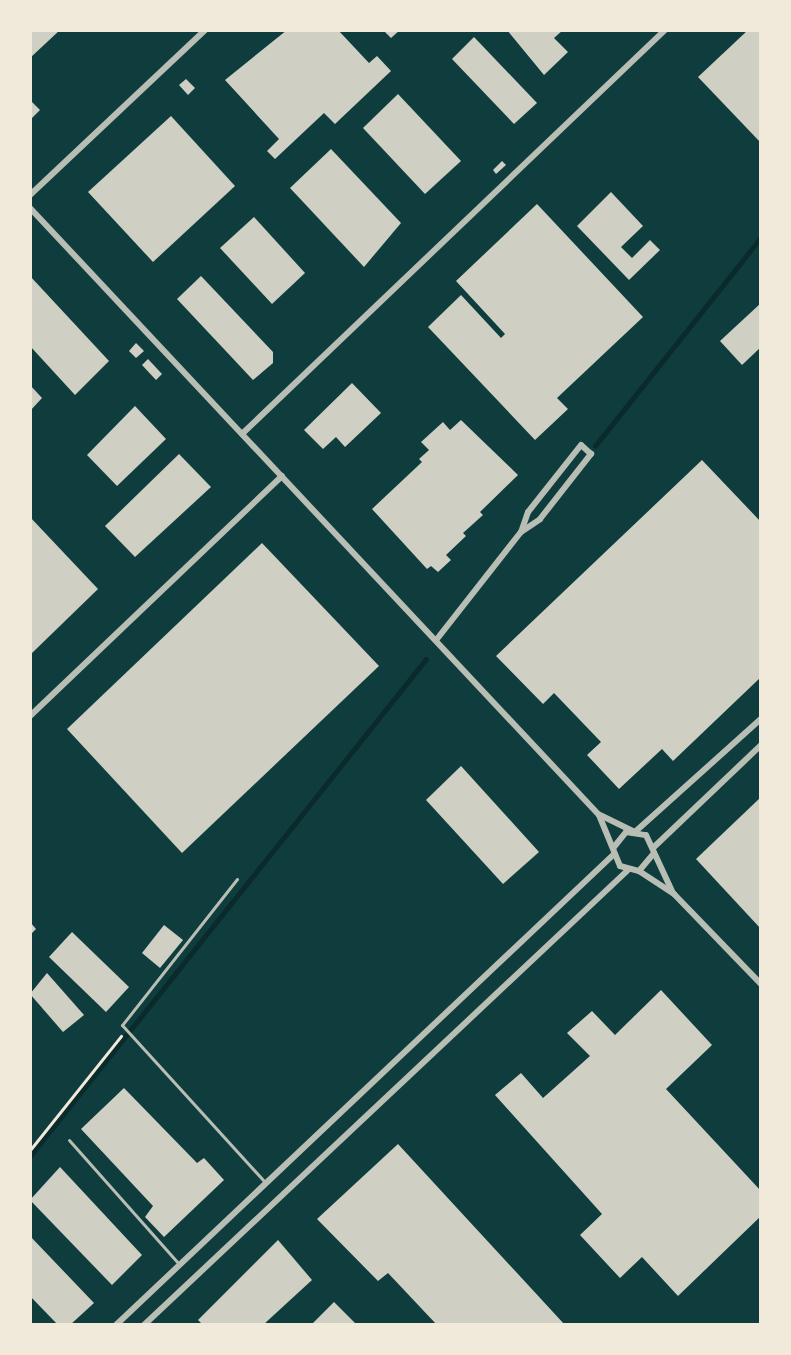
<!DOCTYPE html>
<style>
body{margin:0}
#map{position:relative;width:791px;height:1355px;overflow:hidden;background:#0f3d3e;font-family:Cabin,sans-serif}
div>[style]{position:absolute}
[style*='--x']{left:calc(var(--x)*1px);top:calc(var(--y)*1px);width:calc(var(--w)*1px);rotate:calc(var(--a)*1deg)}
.stream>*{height:4.5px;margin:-2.25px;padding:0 2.25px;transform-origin:2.25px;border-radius:2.25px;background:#0a2a2b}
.building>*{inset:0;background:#cfcfc3}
.path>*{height:3px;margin:-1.5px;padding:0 1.5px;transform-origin:1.5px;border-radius:1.5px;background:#f1e9da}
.service>*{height:3px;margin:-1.5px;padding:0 1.5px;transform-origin:1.5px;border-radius:1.5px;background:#b8beb3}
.minor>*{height:6px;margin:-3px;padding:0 3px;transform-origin:3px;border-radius:3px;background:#b8beb3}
span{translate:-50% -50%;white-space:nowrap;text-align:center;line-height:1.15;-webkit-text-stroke:6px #f1e9da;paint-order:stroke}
.frame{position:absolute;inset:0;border:32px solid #f1e9da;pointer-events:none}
</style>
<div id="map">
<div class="stream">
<div style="--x:595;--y:446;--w:267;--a:-51.5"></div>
<div style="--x:30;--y:1156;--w:635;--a:-51.45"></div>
</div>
<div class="building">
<div style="clip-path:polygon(30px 30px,60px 30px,30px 58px)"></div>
<div style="clip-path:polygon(287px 30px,338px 30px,369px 63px,377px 56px,391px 71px,335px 124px,324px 113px,275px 159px,267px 151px,279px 139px,225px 80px)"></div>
<div style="clip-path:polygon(383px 30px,400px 30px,391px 38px)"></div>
<div style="clip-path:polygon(507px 30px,563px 30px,554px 38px,568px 52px,544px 75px)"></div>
<div style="clip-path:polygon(748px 30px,761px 30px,761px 143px,698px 77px)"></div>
<div style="clip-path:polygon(474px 37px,537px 103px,514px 124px,452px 59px)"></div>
<div style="clip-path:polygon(186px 79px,195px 88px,188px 95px,179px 85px)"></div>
<div style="clip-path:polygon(398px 94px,461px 161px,425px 194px,363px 128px)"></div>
<div style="clip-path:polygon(30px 100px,40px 110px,30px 120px)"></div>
<div style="clip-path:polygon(171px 116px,235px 186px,153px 262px,88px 192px)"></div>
<div style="clip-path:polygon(331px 149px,401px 223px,364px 267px,290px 188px)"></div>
<div style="clip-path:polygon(502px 161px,506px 165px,496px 174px,493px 170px)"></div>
<div style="clip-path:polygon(611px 192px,643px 226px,621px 247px,632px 258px,650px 240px,660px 250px,629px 280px,577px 226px)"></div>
<div style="clip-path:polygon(537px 204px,643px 317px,557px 398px,568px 409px,535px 440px,428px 327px,461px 295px,501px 338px,505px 334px,456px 281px)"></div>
<div style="clip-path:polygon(254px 217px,305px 273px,272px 304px,220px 248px)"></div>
<div style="clip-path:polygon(30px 276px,109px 361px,75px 395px,30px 346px)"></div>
<div style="clip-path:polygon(201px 276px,273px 352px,273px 363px,253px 380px,177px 299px)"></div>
<div style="clip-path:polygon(761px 303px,761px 347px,742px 365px,720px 341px)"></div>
<div style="clip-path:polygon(136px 343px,144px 351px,136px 358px,129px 351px)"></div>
<div style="clip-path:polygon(148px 359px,162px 374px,156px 380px,142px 365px)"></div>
<div style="clip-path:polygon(352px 383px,381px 413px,345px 447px,336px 437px,323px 449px,304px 430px)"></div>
<div style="clip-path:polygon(30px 385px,42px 398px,30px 411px)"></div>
<div style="clip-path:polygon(135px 406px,166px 439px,117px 486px,87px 455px)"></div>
<div style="clip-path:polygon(461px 420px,518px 475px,480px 512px,483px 515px,463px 533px,466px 536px,446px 555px,451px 560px,438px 572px,431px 566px,427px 569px,372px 509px,422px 462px,419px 459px,429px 450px,421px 442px,443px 422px,450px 430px)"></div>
<div style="clip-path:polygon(179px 454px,211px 487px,135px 557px,105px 526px)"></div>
<div style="clip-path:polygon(702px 460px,761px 522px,761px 677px,673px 761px,662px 749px,619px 789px,587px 755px,601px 742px,554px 693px,543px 704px,496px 656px)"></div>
<div style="clip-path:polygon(30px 517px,98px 589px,30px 655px)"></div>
<div style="clip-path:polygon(262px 543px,379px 666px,182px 853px,67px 729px)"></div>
<div style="clip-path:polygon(461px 766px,539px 852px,503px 884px,426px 800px)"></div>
<div style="clip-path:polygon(761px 797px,761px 929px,696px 859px)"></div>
<div style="clip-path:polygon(30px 922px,36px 929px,30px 935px)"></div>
<div style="clip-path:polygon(164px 925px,183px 940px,160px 968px,142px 953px)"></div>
<div style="clip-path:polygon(72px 932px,129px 987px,106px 1012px,49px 957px)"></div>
<div style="clip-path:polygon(47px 973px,84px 1015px,63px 1032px,30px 994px)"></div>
<div style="clip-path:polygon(661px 990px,712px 1045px,666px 1089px,761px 1191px,761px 1216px,678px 1296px,642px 1257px,620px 1278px,580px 1235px,602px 1214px,495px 1095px,521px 1073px,543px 1098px,590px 1056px,567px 1033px,592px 1011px,615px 1035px)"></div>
<div style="clip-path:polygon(124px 1088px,197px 1163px,204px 1158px,224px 1180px,164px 1237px,145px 1217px,153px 1206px,81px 1129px)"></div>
<div style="clip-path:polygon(398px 1144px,565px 1325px,437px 1325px,388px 1273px,378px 1281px,317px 1219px)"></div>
<div style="clip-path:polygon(60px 1167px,142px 1255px,112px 1285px,30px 1200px)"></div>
<div style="clip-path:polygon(30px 1236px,94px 1303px,70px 1325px,58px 1325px,30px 1296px)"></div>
<div style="clip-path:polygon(278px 1240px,312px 1280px,263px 1325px,203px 1325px,198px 1320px)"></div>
<div style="clip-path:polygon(334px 1302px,357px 1325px,311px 1325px)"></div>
</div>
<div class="path">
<div style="--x:30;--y:1150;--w:146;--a:-51.4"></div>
</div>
<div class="service">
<div style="--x:237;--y:879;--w:186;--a:128.2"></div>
<div style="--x:122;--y:1025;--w:212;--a:47.7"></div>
<div style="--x:69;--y:1140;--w:166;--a:48.4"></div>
</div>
<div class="minor">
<div style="--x:30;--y:195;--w:241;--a:-43.3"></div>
<div style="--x:30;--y:208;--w:832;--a:46.85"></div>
<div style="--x:599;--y:815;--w:55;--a:67.6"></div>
<div style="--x:620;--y:866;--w:20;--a:15"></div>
<div style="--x:639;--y:871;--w:23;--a:-50"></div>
<div style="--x:243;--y:433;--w:584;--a:-43.68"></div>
<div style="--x:437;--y:639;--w:136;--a:-51.9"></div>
<div style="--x:521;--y:532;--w:23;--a:-34"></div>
<div style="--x:540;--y:519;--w:83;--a:-51.9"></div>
<div style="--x:591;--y:454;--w:13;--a:-138"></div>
<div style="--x:581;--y:445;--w:85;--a:128.3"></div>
<div style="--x:528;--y:512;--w:21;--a:109"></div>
<div style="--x:30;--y:716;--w:348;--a:-43.6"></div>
<div style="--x:600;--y:815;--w:37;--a:26"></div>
<div style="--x:636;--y:831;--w:168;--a:-41.9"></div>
<div style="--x:614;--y:847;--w:19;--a:-51"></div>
<div style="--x:626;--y:832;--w:20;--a:9"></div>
<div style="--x:646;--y:835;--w:62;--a:65.1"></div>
<div style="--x:654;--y:847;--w:148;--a:-43.6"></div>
<div style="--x:639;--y:871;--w:42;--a:33.3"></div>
<div style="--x:674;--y:894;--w:125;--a:46"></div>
<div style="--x:116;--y:1325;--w:685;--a:-43.4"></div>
<div style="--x:144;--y:1325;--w:663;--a:-43.23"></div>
</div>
<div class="frame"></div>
</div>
